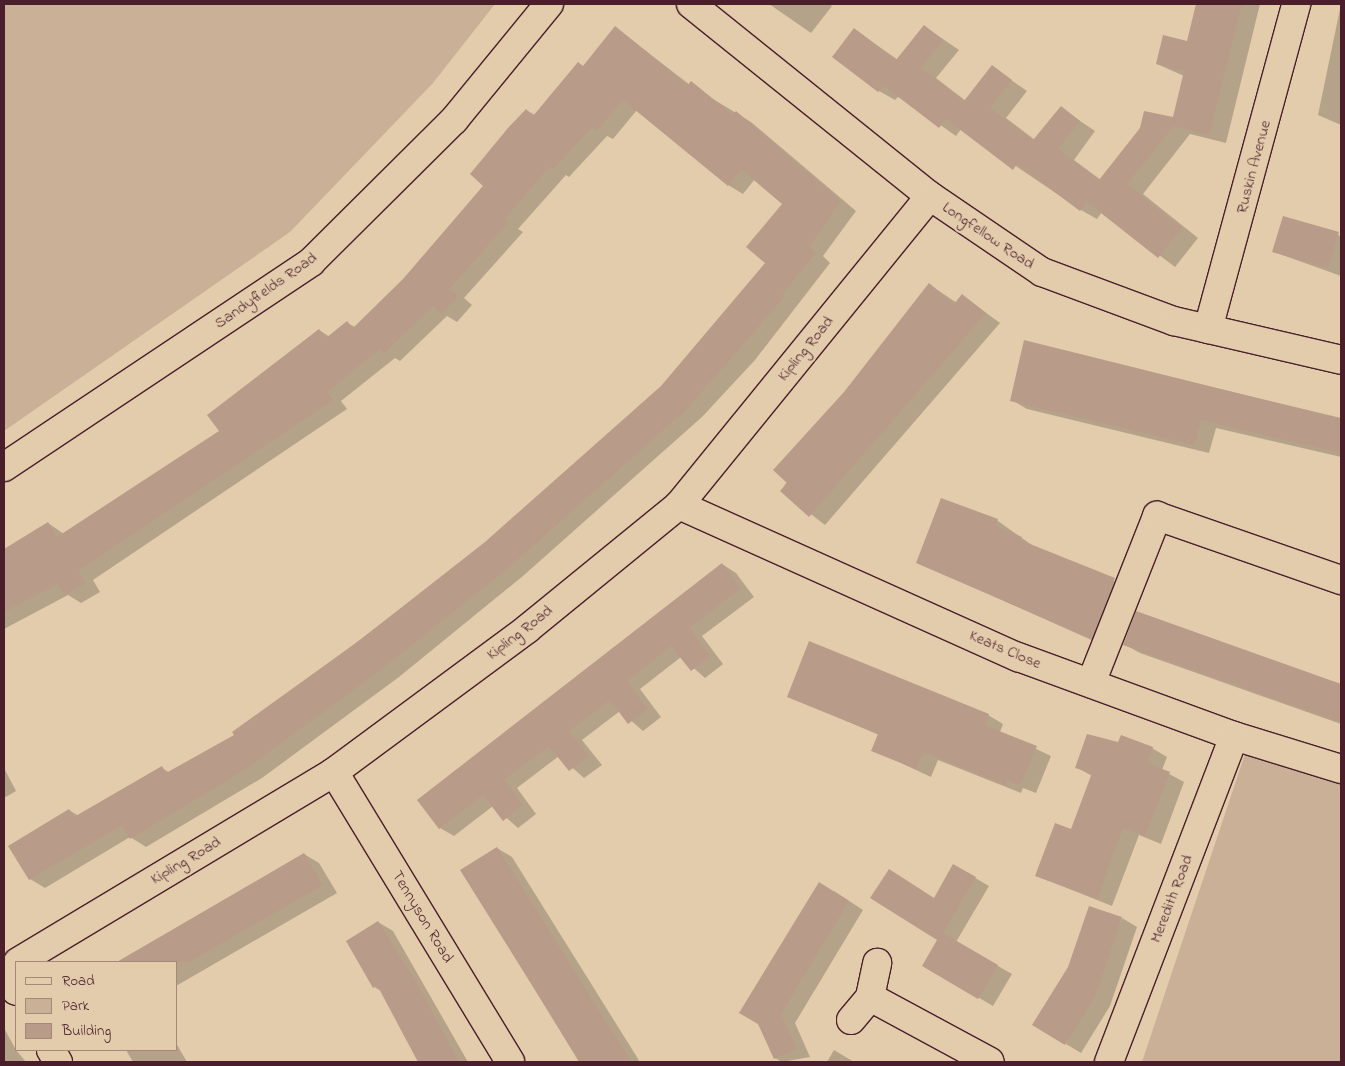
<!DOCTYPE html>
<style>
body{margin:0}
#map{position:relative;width:1345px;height:1066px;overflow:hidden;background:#e3ccac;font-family:"Indie Flower",sans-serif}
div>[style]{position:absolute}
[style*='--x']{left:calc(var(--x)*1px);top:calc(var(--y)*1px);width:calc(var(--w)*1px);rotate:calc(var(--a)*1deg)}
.green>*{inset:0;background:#cab097}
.shadow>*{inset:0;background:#0003}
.building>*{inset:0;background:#b89b88}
.roads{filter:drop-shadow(1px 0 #4a1f2b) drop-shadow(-1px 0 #4a1f2b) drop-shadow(0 1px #4a1f2b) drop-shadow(0 -1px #4a1f2b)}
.minor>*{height:28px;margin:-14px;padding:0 14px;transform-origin:14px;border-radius:14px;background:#e3ccac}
span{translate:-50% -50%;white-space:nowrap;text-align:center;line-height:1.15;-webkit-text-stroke:4.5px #e3ccac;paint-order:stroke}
.street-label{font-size:16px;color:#4a1f2b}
.frame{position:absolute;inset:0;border:5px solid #4a1f2b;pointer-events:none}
.legend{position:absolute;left:15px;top:961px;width:162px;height:90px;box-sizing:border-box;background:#e3ccac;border:1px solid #a68778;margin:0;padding:6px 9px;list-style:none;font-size:15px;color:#4a1f2b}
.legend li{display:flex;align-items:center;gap:10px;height:25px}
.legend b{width:25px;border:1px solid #a68778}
</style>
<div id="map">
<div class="green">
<div style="clip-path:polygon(4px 4px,495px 4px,433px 83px,290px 232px,4px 431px)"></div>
<div style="clip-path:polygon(1245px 754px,1341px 778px,1341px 1062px,1142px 1062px)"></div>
</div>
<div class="shadow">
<div style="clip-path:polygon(769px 4px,829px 4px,832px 6px,811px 33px)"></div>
<div style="clip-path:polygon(1197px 4px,1260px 4px,1226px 143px,1190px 134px,1143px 194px,1198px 238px,1175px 267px,1102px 212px,1097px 219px,1081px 210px,961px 129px,956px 136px,899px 96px,895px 100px,879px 91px,834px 56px,854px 29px,898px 60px,924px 26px,959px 50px,936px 78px,966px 101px,992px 67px,1027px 91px,1006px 118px,1035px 140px,1061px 108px,1095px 131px,1074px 160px,1101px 180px,1173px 119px,1184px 76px,1157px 64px,1188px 42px)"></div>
<div style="clip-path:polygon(1341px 4px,1341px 125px,1318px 115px)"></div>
<div style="clip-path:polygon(616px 28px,690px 85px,751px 122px,856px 211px,823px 256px,830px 263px,755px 360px,702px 417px,523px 576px,399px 677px,262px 778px,146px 847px,130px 837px,45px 888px,30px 879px,69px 810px,79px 816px,162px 768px,170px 773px,236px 735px,486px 543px,662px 387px,767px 263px,784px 204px,755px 179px,743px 194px,728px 185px,637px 110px,613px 139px,607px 136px,569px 177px,566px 175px,518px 229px,523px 232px,464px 298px,472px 305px,457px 322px,447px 316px,400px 361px,395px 358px,341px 401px,347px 409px,93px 580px,100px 592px,81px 603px,68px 595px,4px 629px,4px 553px,48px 523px,64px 534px,221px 432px,319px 330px,330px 337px,347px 323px,355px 327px,404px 280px,484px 185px,526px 110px,535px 115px,584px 67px)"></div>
<div style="clip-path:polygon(1284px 218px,1341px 236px,1341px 276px,1274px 252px)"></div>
<div style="clip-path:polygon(930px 285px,957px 303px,963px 296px,1000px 323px,825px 525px,781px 491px,845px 393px)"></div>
<div style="clip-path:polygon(1025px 342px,1341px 418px,1341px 457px,1216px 428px,1209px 453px,1027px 409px,1012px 400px)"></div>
<div style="clip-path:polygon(942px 499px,998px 521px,1036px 548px,1130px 588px,1107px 647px,917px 562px)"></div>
<div style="clip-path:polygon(722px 564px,736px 573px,754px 597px,702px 636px,723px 664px,705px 678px,681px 657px,640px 689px,661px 717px,643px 731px,620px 711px,582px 740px,602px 765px,584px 778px,559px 756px,517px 788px,536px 814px,518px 828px,493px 806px,454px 836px,440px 828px)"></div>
<div style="clip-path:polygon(1137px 612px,1341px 685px,1341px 724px,1140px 653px,1124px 644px)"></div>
<div style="clip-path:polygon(789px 696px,988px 715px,1003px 724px,1000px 732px,1051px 756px,1036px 793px,1023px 788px,1021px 793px,938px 760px,931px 777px,873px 750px,879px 735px)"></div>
<div style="clip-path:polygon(1119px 744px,1152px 748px,1167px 757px,1162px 770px,1184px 782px,1161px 844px,1139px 835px,1112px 906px,1037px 876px,1071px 831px,1092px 776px,1076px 767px)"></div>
<div style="clip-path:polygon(4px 768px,16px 791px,4px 798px)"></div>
<div style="clip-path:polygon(497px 848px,512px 857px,640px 1062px,579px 1062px,462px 870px)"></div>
<div style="clip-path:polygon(304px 854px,319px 863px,337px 893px,176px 986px,176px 962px,117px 962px)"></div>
<div style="clip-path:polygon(953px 865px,989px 886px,956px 942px,1012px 974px,993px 1006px,924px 966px,939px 940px,935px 899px)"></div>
<div style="clip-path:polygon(834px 891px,863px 910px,795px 1023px,810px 1057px,782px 1062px,775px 1058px,759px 1023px)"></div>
<div style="clip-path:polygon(1122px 918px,1137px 927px,1110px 1006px,1081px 1053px,1066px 1044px)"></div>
<div style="clip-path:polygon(378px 922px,393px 931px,468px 1062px,422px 1062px,383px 992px,374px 987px)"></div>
<div style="clip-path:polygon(4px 1028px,16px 1050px,26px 1062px,4px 1062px)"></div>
<div style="clip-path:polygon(176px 1043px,187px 1062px,133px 1062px,126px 1050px,176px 1050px)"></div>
<div style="clip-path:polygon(834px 1050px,854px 1062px,827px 1062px)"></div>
</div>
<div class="building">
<div style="clip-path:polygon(1196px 4px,1242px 4px,1209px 135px,1174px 126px,1127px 184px,1182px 228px,1158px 258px,1087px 202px,1080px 211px,1017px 164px,1013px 170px,946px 119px,939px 128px,884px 86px,878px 92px,832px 57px,854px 28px,896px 60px,924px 25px,943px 40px,921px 68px,964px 101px,992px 65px,1012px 80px,990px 108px,1033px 140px,1061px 106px,1080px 121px,1058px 149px,1099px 180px,1140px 128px,1144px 111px,1173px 117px,1184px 71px,1156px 64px,1163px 35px,1187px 41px)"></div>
<div style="clip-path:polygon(615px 26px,688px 85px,691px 81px,733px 115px,736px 111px,841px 201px,809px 247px,816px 253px,782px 294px,785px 296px,687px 409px,508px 568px,383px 668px,246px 769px,185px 806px,130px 839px,122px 825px,29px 880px,8px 846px,69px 809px,74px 817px,162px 766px,166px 773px,234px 735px,232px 732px,360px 640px,485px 542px,661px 386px,765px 263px,746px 247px,782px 204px,741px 169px,728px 186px,623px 100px,597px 131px,592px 127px,553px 169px,550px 166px,504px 219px,508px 223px,449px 289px,458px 296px,441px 314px,433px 306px,384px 353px,380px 349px,327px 392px,333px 400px,78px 571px,85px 583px,65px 595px,58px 584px,4px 612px,4px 549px,48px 522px,57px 537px,219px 431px,207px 415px,319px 329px,326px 338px,347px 321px,353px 328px,403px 279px,483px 186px,470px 174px,508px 128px,526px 109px,533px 116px,578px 62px,583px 66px)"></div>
<div style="clip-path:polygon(1283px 216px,1339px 232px,1328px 268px,1272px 252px)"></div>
<div style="clip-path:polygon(929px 283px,954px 304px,962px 294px,986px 313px,809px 517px,780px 491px,787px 483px,773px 470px,844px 392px)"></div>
<div style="clip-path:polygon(1024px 340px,1341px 419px,1341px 453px,1201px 420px,1194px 445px,1010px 401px)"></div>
<div style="clip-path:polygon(941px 498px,998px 519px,996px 526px,1022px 537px,1020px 540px,1115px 578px,1092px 639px,916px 563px)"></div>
<div style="clip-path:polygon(722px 563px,741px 588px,689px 628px,710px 656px,691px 671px,671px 646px,627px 681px,648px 709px,628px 724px,610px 700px,569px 731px,589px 756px,569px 771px,549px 746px,504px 780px,523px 805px,503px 821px,483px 795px,439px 829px,417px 800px)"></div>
<div style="clip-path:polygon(1136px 611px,1341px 684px,1341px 722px,1123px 645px)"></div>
<div style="clip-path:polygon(809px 641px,989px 714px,984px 725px,1037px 746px,1020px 785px,1007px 780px,1006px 785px,923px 752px,916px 769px,871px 751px,878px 734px,787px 697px)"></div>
<div style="clip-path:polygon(1087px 734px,1118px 742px,1121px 735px,1153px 747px,1147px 763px,1170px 772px,1145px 836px,1123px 828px,1097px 899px,1035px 876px,1055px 823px,1071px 829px,1092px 773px,1075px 768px)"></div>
<div style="clip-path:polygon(497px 847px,537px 911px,631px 1062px,580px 1062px,460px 870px)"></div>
<div style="clip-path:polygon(304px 853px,323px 885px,189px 962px,117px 962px)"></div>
<div style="clip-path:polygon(953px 864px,976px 877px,943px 933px,998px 965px,978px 999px,922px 966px,937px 940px,870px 898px,889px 869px,934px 898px)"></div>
<div style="clip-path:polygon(819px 882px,849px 901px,781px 1014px,797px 1049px,774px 1059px,758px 1024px,739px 1013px)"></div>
<div style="clip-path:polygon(1089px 906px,1122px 917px,1095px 997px,1065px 1045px,1032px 1025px,1068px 967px)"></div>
<div style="clip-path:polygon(378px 921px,418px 985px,459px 1062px,418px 1062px,377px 985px,373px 988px,346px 941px)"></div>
</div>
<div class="roads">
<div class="minor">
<div style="--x:691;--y:4;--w:307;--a:38.8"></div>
<div style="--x:930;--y:196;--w:135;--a:34.2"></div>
<div style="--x:1042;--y:272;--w:141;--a:20.4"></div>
<div style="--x:1174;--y:321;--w:171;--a:13.1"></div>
<div style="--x:1208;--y:329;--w:337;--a:-74.8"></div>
<div style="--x:4;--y:467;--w:369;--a:-33.7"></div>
<div style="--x:311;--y:262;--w:202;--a:-44.8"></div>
<div style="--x:454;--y:120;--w:150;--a:-50.7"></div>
<div style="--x:679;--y:505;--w:372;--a:24.2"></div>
<div style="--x:1018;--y:657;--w:230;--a:20.1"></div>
<div style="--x:1234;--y:736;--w:112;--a:17.1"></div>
<div style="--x:1091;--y:683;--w:180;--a:-68.4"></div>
<div style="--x:1157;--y:516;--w:195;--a:19.2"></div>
<div style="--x:334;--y:772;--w:339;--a:58.7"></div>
<div style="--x:18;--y:962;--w:369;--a:-31"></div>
<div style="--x:334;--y:772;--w:240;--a:-36.5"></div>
<div style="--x:527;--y:629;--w:196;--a:-39.2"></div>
<div style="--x:679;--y:505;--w:398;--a:-50.9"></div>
<div style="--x:4;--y:970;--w:24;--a:60"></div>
<div style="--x:870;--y:997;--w:136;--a:28.4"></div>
<div style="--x:851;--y:1020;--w:30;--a:-50"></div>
<div style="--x:870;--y:997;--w:35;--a:-78"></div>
<div style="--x:51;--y:1050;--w:14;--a:60"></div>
<div style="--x:1109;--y:1062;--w:349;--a:-69"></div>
</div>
</div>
<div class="street-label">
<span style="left:1254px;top:167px;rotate:-75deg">Ruskin Avenue</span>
<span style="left:988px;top:236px;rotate:34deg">Longfellow Road</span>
<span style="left:266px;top:291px;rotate:-35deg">Sandyfields Road</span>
<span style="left:806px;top:349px;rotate:-51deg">Kipling Road</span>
<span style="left:520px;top:633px;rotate:-38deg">Kipling Road</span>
<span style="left:1005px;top:650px;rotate:23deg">Keats Close</span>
<span style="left:186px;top:861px;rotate:-31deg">Kipling Road</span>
<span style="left:1172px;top:899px;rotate:-69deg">Meredith Road</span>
<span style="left:422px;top:917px;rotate:59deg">Tennyson Road</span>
</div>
<div class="frame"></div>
<ul class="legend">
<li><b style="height:6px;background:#e3ccac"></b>Road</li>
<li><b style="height:14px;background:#cab097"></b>Park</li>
<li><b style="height:14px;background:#b89b88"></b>Building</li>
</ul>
</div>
